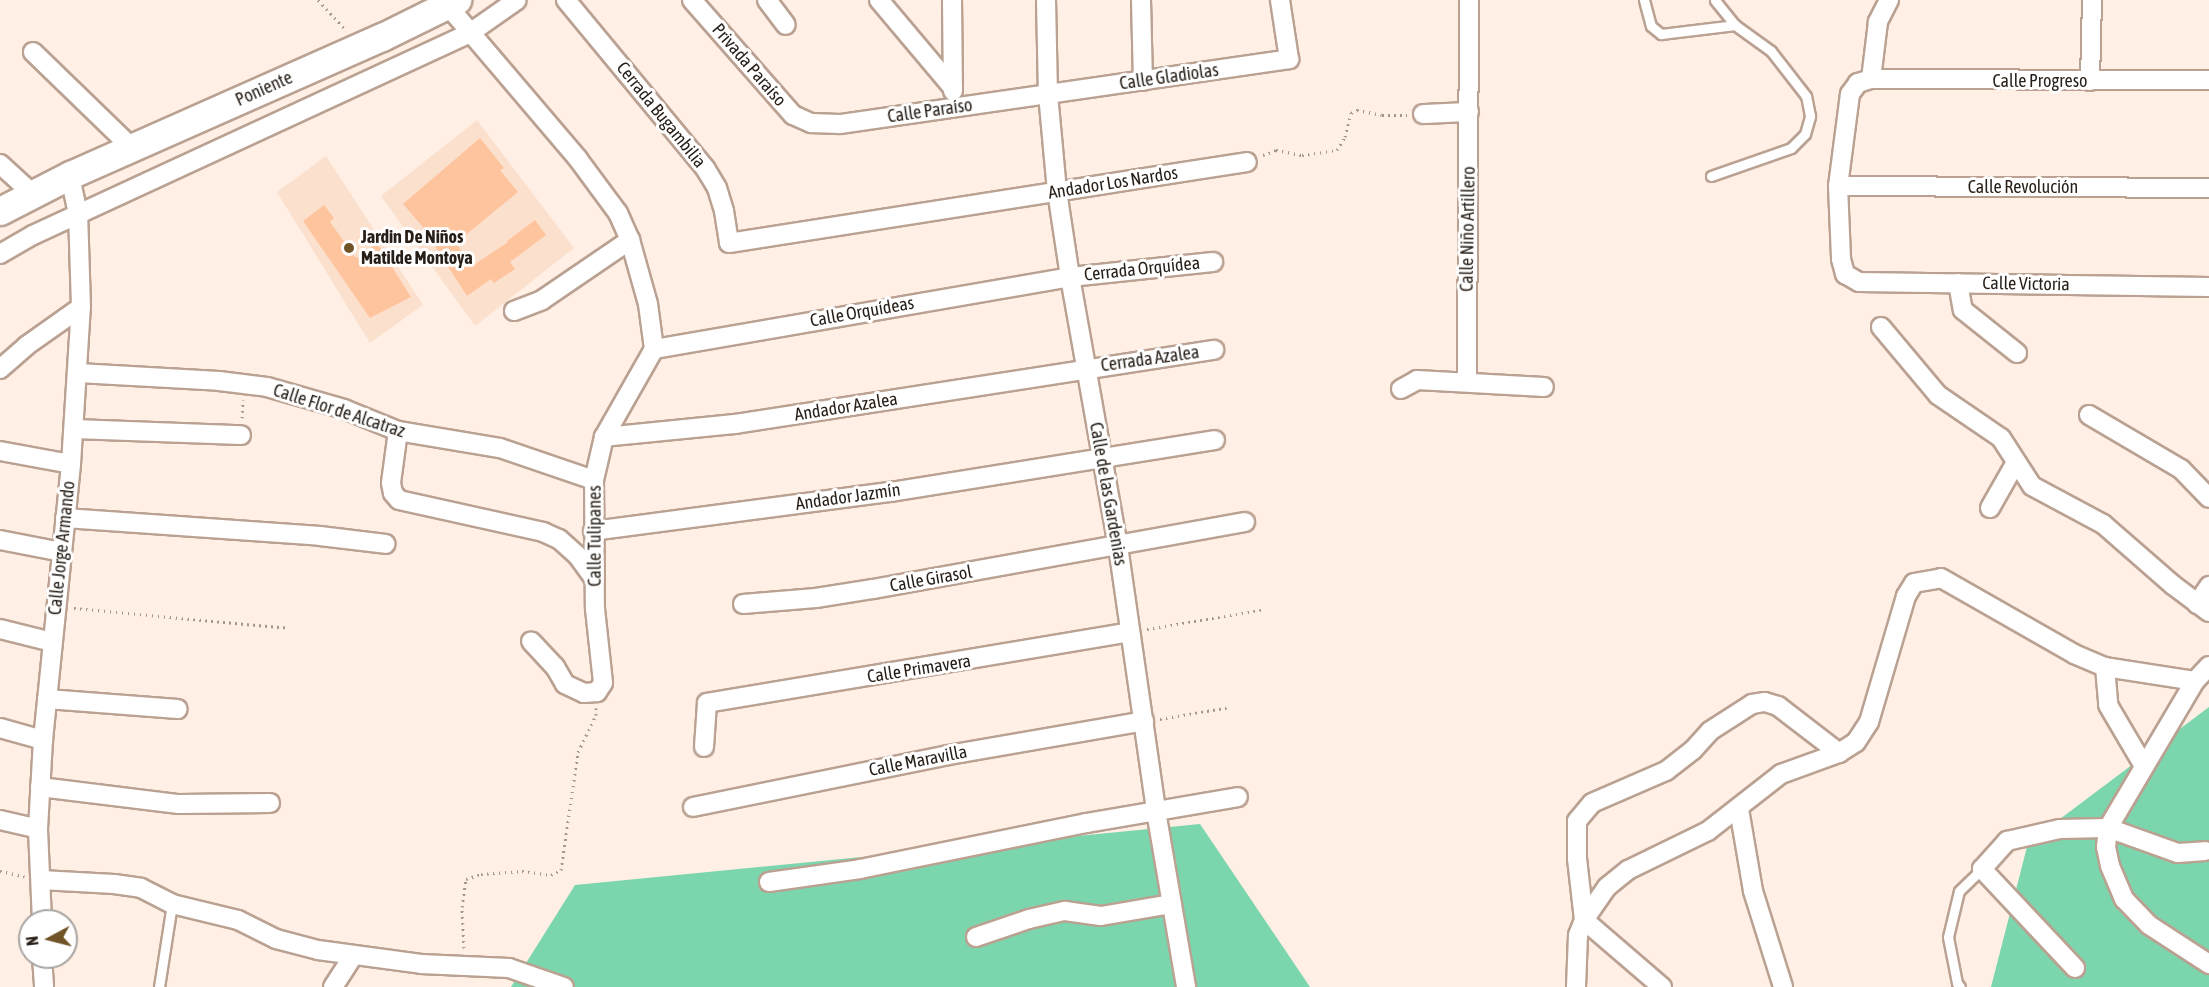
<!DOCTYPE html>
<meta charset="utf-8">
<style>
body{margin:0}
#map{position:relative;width:2209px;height:987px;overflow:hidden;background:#ffefe5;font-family:"Asap Condensed",sans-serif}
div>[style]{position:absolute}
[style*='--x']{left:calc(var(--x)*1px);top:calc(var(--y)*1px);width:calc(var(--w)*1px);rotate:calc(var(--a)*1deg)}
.built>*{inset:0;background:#fbe0ce}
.forest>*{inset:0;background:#7bd6ad}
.building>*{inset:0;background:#fec49d}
.path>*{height:3px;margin-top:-1.5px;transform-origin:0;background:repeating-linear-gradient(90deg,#a4978f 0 1.5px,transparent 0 6px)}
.roads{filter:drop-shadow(2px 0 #baa191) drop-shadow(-2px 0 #baa191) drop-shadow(0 2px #baa191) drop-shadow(0 -2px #baa191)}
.lane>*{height:9px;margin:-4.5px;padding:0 4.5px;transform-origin:4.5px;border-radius:4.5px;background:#fff}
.street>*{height:18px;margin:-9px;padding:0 9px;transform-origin:9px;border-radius:9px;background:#fff}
.secondary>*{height:27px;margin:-13.5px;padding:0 13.5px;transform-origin:13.5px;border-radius:13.5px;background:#fff}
.dots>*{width:16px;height:16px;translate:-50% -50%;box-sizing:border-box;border:3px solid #fff;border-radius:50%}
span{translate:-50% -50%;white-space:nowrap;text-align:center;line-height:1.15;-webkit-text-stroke:6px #fff;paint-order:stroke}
.street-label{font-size:18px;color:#271e17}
.poi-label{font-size:18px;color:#271e17;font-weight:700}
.left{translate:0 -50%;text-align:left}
.north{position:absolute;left:18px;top:909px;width:60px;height:60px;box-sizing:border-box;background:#fff;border:2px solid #a9a5a2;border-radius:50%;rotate:263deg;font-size:16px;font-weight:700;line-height:24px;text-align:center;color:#271e17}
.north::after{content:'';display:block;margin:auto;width:21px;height:27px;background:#705427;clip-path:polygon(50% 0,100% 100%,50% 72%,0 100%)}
</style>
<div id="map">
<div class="built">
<div style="clip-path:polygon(477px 120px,574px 248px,475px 326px,381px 196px)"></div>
<div style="clip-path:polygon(326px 156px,423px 305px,370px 343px,277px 192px)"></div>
</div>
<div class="forest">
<div style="clip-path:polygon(2209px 707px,2209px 987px,1991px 987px,2028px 843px)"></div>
<div style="clip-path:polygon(1200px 824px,1310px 987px,511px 987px,575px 885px)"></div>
</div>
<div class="building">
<div style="clip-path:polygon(480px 138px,504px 168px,500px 170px,518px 192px,456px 243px,472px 266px,508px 242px,507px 241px,535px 220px,546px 235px,510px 262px,515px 269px,494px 283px,491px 279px,467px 296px,422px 226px,403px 204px)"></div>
<div style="clip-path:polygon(324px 205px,334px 218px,330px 222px,355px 257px,359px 258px,377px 243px,411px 297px,370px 318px,303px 221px)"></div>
</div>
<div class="path">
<div style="--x:318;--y:0;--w:41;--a:47"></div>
<div style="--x:1263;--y:155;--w:14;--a:-21"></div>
<div style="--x:1276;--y:150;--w:26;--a:11"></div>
<div style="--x:1302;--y:155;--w:35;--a:-8"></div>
<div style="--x:1337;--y:150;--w:15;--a:-58"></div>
<div style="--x:1345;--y:137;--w:25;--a:-76"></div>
<div style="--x:1351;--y:113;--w:7;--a:-27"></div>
<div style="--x:1357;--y:110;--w:25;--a:11"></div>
<div style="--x:1382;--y:115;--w:25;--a:0"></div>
<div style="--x:242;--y:418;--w:18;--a:-87"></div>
<div style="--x:74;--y:608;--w:215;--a:5.3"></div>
<div style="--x:1147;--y:629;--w:116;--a:-9.5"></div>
<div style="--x:1160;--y:719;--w:71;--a:-9.7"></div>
<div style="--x:0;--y:871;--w:25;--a:12"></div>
<div style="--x:464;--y:948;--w:41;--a:-92.8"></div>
<div style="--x:462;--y:907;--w:28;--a:-82"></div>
<div style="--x:466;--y:879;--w:16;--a:-18"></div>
<div style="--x:481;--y:874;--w:41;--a:-4.2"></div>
<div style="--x:522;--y:871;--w:29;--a:8"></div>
<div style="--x:551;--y:875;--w:11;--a:-27"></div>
<div style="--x:561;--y:870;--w:119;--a:-81.8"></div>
<div style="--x:578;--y:752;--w:41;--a:-64.1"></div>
<div style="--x:596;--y:715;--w:7;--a:-90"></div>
</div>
<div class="roads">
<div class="lane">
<div style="--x:1644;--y:0;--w:27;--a:75"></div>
<div style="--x:1651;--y:26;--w:13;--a:39"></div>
<div style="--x:1661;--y:34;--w:75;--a:-6.9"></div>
<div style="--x:1711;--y:176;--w:85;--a:-19.3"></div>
<div style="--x:1791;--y:148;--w:20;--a:-45"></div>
<div style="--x:1805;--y:134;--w:19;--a:-74"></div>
<div style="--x:1810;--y:116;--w:20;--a:-101"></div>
<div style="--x:1806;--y:96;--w:57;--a:-127.9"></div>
<div style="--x:1771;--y:51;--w:44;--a:-144.2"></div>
<div style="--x:1735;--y:25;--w:32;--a:-129"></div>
<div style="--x:159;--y:987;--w:84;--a:-81.1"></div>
<div style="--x:1960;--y:987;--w:5;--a:-127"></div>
<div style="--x:1957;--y:983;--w:47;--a:-101.1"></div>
<div style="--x:1948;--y:937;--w:47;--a:-76.6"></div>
<div style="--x:1959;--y:891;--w:32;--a:-44"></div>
</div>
<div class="street">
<div style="--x:566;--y:0;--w:218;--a:50.4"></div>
<div style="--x:705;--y:168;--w:23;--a:59"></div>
<div style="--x:717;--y:188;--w:24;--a:73"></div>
<div style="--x:724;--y:211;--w:32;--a:81"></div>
<div style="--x:729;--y:243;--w:524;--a:-8.89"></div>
<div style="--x:692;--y:0;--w:153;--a:48.7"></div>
<div style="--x:793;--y:115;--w:20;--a:24"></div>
<div style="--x:811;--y:123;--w:29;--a:2"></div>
<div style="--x:840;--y:124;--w:454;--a:-8.2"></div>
<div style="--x:1289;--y:59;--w:60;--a:-98.7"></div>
<div style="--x:767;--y:0;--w:31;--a:53"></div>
<div style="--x:879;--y:0;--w:115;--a:49.9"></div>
<div style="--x:952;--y:0;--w:91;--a:89.4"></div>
<div style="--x:1046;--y:0;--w:94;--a:88.8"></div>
<div style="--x:1048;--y:94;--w:97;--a:84.7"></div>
<div style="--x:1057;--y:191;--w:87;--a:81.4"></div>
<div style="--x:1070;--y:277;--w:273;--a:79.9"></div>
<div style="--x:1118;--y:546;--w:268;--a:81.8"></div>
<div style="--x:1156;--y:811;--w:179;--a:80.3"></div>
<div style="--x:1141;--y:0;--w:81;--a:88.6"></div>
<div style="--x:1889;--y:0;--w:25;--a:117"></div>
<div style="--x:1878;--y:22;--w:57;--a:97"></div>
<div style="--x:1871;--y:79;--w:14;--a:163"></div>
<div style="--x:1858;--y:83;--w:14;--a:126"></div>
<div style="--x:1850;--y:94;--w:93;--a:97.4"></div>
<div style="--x:1838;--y:186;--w:73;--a:87.6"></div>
<div style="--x:1841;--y:259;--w:16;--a:75"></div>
<div style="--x:1845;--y:274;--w:16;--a:30"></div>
<div style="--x:1859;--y:282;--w:350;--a:0.8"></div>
<div style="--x:448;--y:6;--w:201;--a:49.6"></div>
<div style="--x:578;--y:159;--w:67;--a:53.5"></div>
<div style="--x:618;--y:213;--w:30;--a:66"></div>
<div style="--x:630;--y:240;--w:66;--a:74.3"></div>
<div style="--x:648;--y:304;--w:45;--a:82.4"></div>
<div style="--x:654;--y:349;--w:101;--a:119.6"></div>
<div style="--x:604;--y:437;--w:44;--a:103.1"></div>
<div style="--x:594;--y:480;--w:129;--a:89.6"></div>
<div style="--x:595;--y:609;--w:74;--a:83.8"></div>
<div style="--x:603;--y:683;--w:11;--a:124"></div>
<div style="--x:597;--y:692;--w:13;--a:176"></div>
<div style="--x:584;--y:693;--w:21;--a:-155"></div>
<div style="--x:565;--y:684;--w:20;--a:-120"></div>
<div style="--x:555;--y:667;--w:35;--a:-133"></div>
<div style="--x:33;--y:52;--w:138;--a:44.1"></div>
<div style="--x:1871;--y:79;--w:338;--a:0.2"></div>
<div style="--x:2090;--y:81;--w:81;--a:-88.6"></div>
<div style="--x:1423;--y:114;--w:46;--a:-2.5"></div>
<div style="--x:0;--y:164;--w:45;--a:42.3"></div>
<div style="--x:1838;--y:186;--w:371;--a:0.3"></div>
<div style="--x:0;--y:254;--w:38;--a:-30"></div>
<div style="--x:33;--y:235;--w:481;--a:-24.8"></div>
<div style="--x:470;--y:33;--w:57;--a:-35.1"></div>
<div style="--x:1958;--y:283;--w:27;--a:80"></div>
<div style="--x:1963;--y:310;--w:69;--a:38.5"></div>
<div style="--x:514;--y:311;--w:30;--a:-21"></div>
<div style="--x:542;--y:300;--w:107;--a:-34.3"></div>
<div style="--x:1881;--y:327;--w:89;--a:50"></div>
<div style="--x:1938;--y:395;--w:76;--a:34.3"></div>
<div style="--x:2001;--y:438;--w:57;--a:57.1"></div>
<div style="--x:2032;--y:486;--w:81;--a:28.2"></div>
<div style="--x:2103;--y:524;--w:93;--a:41.1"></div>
<div style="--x:2173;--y:585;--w:45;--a:36.9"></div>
<div style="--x:654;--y:349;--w:422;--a:-9.8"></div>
<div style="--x:1070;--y:277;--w:144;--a:-6"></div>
<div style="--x:0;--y:369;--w:35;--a:-41"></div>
<div style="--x:26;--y:346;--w:67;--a:-35.3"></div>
<div style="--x:78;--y:373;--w:141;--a:3.2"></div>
<div style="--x:219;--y:381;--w:48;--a:7.1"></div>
<div style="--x:267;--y:387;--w:80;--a:15.9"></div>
<div style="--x:344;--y:409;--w:58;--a:22.2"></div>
<div style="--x:398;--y:431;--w:103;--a:9.5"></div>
<div style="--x:500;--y:448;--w:99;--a:18.8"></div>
<div style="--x:1467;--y:381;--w:381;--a:-89.7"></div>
<div style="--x:1401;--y:389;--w:18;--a:-29"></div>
<div style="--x:1417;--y:380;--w:127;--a:3.2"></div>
<div style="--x:2089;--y:415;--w:107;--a:30.4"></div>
<div style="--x:2181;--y:469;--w:40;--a:46"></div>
<div style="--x:74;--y:429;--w:167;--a:2.1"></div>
<div style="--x:398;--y:431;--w:52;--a:97.7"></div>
<div style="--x:391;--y:483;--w:10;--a:79"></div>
<div style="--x:393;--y:493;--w:9;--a:49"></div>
<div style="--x:399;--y:500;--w:148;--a:12.5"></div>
<div style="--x:543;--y:532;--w:17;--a:24"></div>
<div style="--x:559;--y:539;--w:24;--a:42"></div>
<div style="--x:577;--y:555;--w:29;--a:54"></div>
<div style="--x:604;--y:437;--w:132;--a:-5.7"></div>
<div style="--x:735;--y:424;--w:485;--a:-8.8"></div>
<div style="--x:0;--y:451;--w:72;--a:10.4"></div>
<div style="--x:1990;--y:508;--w:51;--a:-60.4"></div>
<div style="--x:65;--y:518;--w:256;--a:4"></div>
<div style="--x:320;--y:536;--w:66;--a:6.9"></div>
<div style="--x:593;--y:531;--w:301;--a:-7.5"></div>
<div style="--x:891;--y:492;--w:328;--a:-9.1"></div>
<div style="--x:0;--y:540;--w:63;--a:11"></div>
<div style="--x:743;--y:604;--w:73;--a:-4.7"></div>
<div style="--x:816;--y:598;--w:58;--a:-9"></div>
<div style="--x:873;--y:589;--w:378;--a:-10.2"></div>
<div style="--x:2197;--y:604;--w:22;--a:-56"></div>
<div style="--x:0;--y:629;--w:54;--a:14"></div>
<div style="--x:2209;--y:666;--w:21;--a:133"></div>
<div style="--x:2195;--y:681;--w:171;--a:120.6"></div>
<div style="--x:2108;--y:828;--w:19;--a:96"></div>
<div style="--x:2106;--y:847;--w:19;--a:78"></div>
<div style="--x:2110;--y:866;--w:36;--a:67"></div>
<div style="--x:2124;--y:899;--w:36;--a:46"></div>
<div style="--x:2149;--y:925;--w:72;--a:33"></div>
<div style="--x:2105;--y:667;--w:38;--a:85"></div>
<div style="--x:2108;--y:705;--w:71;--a:59.5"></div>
<div style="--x:47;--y:699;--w:131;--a:4.4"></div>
<div style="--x:0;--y:728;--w:45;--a:15.6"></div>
<div style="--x:704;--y:747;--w:44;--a:-86.1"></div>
<div style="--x:707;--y:703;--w:429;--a:-9.5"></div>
<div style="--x:40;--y:787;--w:140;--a:7"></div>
<div style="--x:179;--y:804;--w:91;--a:-0.6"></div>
<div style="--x:693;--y:807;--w:260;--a:-11.5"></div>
<div style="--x:948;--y:755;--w:199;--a:-9.8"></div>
<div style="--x:1739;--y:809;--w:83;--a:80.3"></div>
<div style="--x:1753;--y:891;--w:101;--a:72.6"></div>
<div style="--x:0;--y:820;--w:39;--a:13"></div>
<div style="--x:41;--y:880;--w:73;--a:3.1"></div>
<div style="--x:114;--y:884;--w:27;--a:8"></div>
<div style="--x:141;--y:888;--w:35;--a:27"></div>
<div style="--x:172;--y:904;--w:68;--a:13.6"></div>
<div style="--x:238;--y:920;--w:42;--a:26.6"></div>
<div style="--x:276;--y:939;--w:43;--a:14.7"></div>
<div style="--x:318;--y:950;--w:104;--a:7.7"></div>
<div style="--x:421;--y:964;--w:88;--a:2.6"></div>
<div style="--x:509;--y:968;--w:58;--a:19.1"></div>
<div style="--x:769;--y:882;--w:92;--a:-8.1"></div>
<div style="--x:860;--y:869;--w:231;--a:-11.5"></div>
<div style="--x:1086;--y:823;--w:154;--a:-9.7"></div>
<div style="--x:42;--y:921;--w:92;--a:-92.5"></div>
<div style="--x:38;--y:829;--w:89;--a:-86.8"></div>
<div style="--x:43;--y:740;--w:277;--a:-84.2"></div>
<div style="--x:71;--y:464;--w:157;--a:-86.4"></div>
<div style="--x:81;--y:307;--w:93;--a:-91.8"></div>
<div style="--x:78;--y:214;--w:40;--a:-102"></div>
<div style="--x:976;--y:937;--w:56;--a:-18.8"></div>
<div style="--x:1029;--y:919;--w:37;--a:-13"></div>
<div style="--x:1065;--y:911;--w:36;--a:8"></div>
<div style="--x:1101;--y:916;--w:72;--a:-9.6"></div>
<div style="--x:42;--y:957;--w:30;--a:86"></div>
<div style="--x:2075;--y:968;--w:136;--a:-133.2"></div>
<div style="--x:1982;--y:869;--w:38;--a:-48"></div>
<div style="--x:2007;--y:841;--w:54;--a:-12.8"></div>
<div style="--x:2060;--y:829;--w:48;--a:-1.2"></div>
<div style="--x:2108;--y:828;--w:74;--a:19.7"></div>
<div style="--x:2178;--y:853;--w:27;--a:-4"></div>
<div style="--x:333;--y:987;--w:38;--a:-57"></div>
<div style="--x:1576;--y:987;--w:52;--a:-87.8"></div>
<div style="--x:1578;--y:935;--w:16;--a:-68"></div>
<div style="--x:1584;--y:920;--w:40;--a:-55.1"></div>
<div style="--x:1607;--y:887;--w:27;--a:-39"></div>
<div style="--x:1628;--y:870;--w:89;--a:-26"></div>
<div style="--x:1708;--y:831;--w:93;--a:-38"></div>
<div style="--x:1781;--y:774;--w:62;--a:-19.9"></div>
<div style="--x:1839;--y:753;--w:20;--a:-33"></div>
<div style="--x:1856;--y:742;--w:24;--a:-57"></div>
<div style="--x:1869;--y:722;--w:131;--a:-73.6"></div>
<div style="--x:1906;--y:596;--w:15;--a:-58"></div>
<div style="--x:1914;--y:583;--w:27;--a:-10"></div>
<div style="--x:1941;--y:578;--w:153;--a:29.7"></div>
<div style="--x:2074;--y:654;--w:34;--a:23"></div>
<div style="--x:2105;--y:667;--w:91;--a:8.8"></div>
<div style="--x:1662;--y:987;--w:103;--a:-139.3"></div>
<div style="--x:1584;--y:920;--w:61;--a:-96.5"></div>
<div style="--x:1577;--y:859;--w:38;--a:-90"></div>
<div style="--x:1577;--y:821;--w:23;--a:-50"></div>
<div style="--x:1592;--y:803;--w:81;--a:-23.4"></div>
<div style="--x:1666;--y:771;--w:34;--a:-38"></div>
<div style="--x:1693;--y:750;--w:25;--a:-48"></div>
<div style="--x:1710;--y:731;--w:50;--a:-32.7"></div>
<div style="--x:1752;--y:704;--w:13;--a:-9"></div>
<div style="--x:1765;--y:702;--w:14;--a:17"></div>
<div style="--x:1778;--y:706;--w:77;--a:37.6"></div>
</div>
<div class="secondary">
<div style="--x:0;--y:211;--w:79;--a:-27.2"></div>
<div style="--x:70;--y:175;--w:341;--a:-23.9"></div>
<div style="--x:382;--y:37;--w:84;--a:-26.3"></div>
</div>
</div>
<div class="dots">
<div style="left:349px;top:248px;background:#705427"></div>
</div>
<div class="street-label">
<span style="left:749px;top:65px;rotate:49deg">Privada Paraíso</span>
<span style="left:1169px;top:77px;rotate:-8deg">Calle Gladiolas</span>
<span style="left:2040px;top:81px">Calle Progreso</span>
<span style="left:264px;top:89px;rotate:-24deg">Poniente</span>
<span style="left:930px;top:111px;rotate:-8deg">Calle Paraíso</span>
<span style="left:661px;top:115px;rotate:51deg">Cerrada Bugambilia</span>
<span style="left:1113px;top:183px;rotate:-9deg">Andador Los Nardos</span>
<span style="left:2023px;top:187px">Calle Revolución</span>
<span style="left:1468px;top:229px;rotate:-89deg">Calle Niño Artillero</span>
<span style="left:1142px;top:269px;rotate:-6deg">Cerrada Orquídea</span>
<span style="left:2026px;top:284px;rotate:1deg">Calle Victoria</span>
<span style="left:862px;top:312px;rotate:-10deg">Calle Orquídeas</span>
<span style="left:1150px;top:359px;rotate:-8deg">Cerrada Azalea</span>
<span style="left:846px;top:407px;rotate:-9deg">Andador Azalea</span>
<span style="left:339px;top:411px;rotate:18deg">Calle Flor de Alcatraz</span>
<span style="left:1108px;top:494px;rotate:80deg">Calle de las Gardenias</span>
<span style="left:848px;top:497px;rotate:-8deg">Andador Jazmín</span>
<span style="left:595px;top:536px;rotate:-90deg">Calle Tulipanes</span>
<span style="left:62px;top:548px;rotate:-84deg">Calle Jorge Armando</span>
<span style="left:931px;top:579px;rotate:-10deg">Calle Girasol</span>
<span style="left:919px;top:669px;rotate:-9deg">Calle Primavera</span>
<span style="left:918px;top:761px;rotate:-11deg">Calle Maravilla</span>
</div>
<div class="poi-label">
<span class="left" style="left:361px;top:248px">Jardin De Niños<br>Matilde Montoya</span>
</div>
<div class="north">N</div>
</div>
